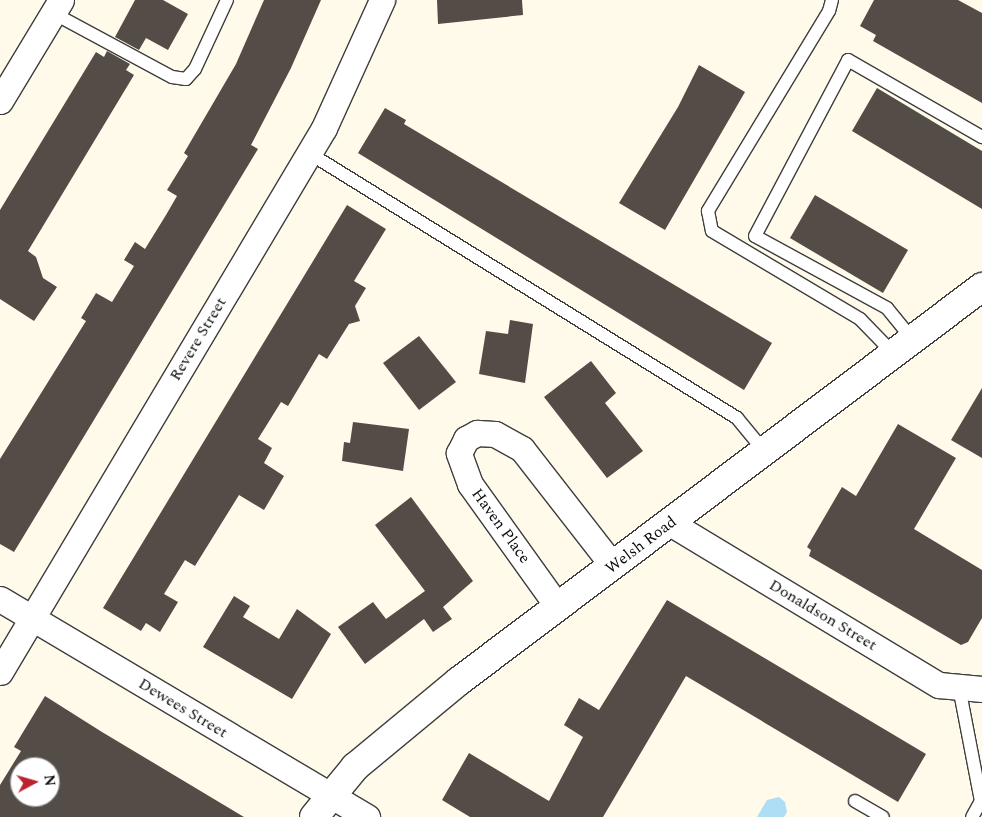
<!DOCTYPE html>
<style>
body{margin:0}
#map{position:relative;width:982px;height:817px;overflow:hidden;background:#fffae9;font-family:Spectral,serif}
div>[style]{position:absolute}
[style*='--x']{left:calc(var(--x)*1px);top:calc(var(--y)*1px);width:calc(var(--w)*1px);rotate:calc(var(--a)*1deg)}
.water>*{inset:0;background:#aedef6}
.building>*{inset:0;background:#544c47}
.roads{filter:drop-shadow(1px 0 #3e3e3e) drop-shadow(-1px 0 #3e3e3e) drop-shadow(0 1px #3e3e3e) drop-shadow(0 -1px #3e3e3e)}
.service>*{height:12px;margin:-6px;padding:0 6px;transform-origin:6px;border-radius:6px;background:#fff}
.minor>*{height:25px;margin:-12.5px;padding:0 12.5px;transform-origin:12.5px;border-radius:12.5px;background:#fff}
.tertiary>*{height:28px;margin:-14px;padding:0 14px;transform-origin:14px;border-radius:14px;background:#fff}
span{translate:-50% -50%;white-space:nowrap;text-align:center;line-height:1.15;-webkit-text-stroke:5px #fff;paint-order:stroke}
.street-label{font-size:16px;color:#0b0b0b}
.north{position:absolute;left:10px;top:757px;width:50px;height:50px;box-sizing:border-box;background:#fff;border:1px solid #9d9d9d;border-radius:50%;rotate:84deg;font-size:14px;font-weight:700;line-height:20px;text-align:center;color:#0b0b0b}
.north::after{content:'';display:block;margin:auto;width:18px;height:22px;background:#bb232f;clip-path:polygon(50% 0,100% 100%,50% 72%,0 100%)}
</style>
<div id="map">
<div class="water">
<div style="clip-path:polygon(779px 797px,785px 802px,787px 812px,784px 817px,757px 817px,767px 800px)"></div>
</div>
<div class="building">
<div style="clip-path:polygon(135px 0,163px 0,188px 14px,168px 50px,146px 38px,139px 50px,115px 37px)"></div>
<div style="clip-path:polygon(264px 0,321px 0,291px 68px,251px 145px,258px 149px,14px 552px,0 544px,0 459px,86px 321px,81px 318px,96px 293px,112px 302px,134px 266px,124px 260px,135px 242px,145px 249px,166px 215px,177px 196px,167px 190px,188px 156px,184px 153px,236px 64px)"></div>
<div style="clip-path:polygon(437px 0,522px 0,523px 15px,438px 24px)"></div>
<div style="clip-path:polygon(874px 0,958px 0,982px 13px,982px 103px,873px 41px,876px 35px,860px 26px)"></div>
<div style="clip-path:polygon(107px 51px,130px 64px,126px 70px,134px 75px,28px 251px,36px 257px,43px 278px,57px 287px,34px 321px,0 299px,0 210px,96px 52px,104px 57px)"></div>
<div style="clip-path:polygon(699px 65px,745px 92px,665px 230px,619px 203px,678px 107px)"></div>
<div style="clip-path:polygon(877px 88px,982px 151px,982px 209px,852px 131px)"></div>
<div style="clip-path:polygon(385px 108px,406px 120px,404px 124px,772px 343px,744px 390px,358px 153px)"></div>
<div style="clip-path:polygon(815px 195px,908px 250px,883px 293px,790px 238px)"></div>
<div style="clip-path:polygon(347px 205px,386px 229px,354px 281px,366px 288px,355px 306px,360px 321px,349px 324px,327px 359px,319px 354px,288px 406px,281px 402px,258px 439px,272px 448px,264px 463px,284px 476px,264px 510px,239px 495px,195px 566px,185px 560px,164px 594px,178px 602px,160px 632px,146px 623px,141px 631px,103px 608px)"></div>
<div style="clip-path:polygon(510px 320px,533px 324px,525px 383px,479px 374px,486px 331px,508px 334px)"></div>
<div style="clip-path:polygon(419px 336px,456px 382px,419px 410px,383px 363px)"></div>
<div style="clip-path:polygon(591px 361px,616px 393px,605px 403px,643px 451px,607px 478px,544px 397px)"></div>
<div style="clip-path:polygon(982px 388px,982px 458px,951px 440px)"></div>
<div style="clip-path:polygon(353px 422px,409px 429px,403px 471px,342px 461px,344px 442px,350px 443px)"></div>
<div style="clip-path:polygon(898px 424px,956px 458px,914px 529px,982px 570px,982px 618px,968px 642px,961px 645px,809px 556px,811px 550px,807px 547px,842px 487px,856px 496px)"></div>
<div style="clip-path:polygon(411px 497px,473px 581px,443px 607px,452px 619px,433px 632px,424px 619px,365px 664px,338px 627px,373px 602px,386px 619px,425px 591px,375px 525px)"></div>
<div style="clip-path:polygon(234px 596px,250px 606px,243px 617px,279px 639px,297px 609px,331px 634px,292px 699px,203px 647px)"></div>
<div style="clip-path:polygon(667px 600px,926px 754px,898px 802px,686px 676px,603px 817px,470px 817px,442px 800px,469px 753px,549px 801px,583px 737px,564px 725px,579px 698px,599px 710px)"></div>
<div style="clip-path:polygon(evenodd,45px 696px,102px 732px,244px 817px,0 817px,0 785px,21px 751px,14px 747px,45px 696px,20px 767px,50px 767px,50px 797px,20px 797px,20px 767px)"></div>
</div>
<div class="roads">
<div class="service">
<div style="--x:832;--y:0;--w:11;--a:105"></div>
<div style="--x:829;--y:11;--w:234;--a:121.2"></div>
<div style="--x:708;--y:211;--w:20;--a:79"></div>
<div style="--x:712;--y:231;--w:172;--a:30.7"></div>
<div style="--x:860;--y:319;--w:49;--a:45.8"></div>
<div style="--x:53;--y:13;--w:135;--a:28.3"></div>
<div style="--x:172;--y:77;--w:14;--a:8"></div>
<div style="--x:186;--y:79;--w:13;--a:-48"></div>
<div style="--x:195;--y:69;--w:76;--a:-65.1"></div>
<div style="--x:309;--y:153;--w:503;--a:31.76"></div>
<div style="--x:737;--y:418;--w:44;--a:50.5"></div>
<div style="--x:913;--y:340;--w:41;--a:-129.1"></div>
<div style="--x:887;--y:308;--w:150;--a:-151.4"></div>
<div style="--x:755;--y:236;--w:199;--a:-62.1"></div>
<div style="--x:848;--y:60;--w:155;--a:29.9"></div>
<div style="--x:959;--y:687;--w:116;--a:79.1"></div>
<div style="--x:981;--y:801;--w:18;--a:119"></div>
<div style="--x:855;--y:801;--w:32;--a:30"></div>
</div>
<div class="minor">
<div style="--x:0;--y:101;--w:118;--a:-58.9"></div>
<div style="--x:670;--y:523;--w:314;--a:31.1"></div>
<div style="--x:939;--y:685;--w:43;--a:5.3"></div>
<div style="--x:0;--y:599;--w:427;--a:30.7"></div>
<div style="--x:558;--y:607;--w:151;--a:-125.6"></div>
<div style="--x:470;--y:484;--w:33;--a:-110"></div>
<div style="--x:459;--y:453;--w:16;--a:-63"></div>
<div style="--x:466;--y:439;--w:13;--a:-29"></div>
<div style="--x:477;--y:433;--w:18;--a:3"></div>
<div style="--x:495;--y:434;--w:31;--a:29"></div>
<div style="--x:522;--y:449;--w:148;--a:52.1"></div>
<div style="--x:0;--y:672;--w:633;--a:-59.22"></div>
<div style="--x:324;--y:128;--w:141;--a:-65.6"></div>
</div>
<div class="tertiary">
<div style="--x:314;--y:817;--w:65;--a:-50.6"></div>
<div style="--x:355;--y:767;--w:135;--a:-39.6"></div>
<div style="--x:459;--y:681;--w:655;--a:-36.99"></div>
</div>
</div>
<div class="street-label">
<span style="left:198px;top:339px;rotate:-59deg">Revere Street</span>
<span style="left:501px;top:526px;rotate:54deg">Haven Place</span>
<span style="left:641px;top:545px;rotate:-37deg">Welsh Road</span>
<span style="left:823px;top:615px;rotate:31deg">Donaldson Street</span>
<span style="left:183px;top:708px;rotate:31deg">Dewees Street</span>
</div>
<div class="north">N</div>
</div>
